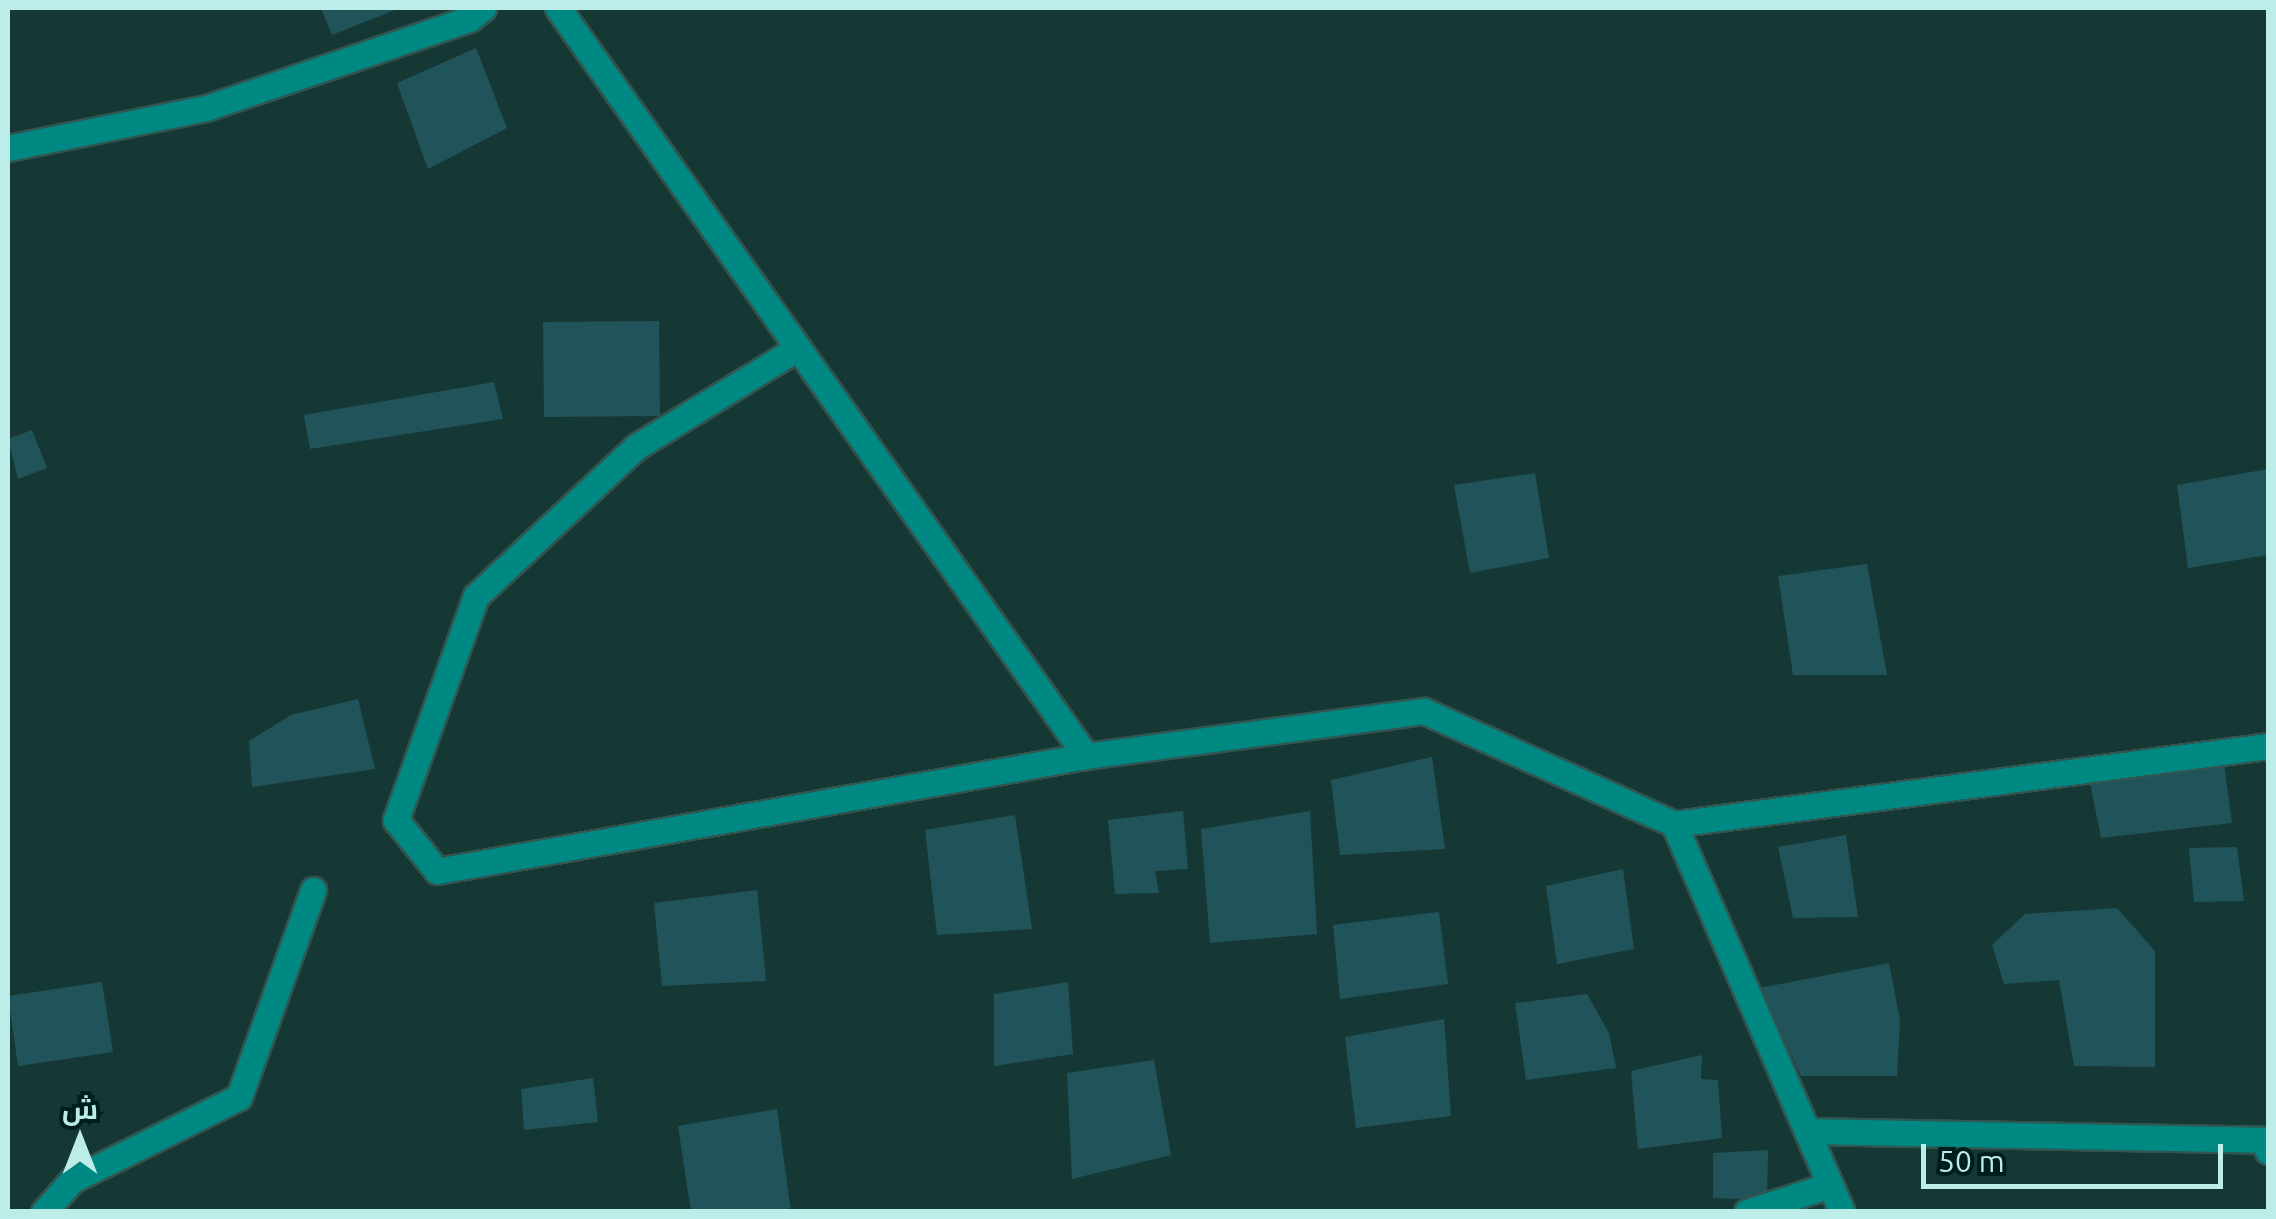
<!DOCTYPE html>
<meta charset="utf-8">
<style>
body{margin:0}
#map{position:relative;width:2276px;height:1219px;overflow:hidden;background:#163835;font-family:Ubuntu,Cairo,sans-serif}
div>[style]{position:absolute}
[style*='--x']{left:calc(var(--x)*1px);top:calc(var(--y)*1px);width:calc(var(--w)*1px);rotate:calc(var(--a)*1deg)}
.building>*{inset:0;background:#20535a}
.roads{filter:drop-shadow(2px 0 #315551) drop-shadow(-2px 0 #315551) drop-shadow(0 2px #315551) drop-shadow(0 -2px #315551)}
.street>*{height:25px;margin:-12.5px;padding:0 12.5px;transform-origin:12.5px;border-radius:12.5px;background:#008982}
span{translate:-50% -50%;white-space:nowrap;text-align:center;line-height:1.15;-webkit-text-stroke:8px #001f1c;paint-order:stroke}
.frame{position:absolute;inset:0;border:10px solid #bdede8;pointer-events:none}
.north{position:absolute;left:30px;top:1089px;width:100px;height:100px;-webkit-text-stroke:8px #001f1c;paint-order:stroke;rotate:0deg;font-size:28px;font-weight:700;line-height:40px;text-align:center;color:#bdede8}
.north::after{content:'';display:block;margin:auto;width:35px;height:45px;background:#bdede8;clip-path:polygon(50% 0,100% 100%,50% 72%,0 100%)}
.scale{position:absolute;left:1921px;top:1144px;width:302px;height:45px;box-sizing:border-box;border:5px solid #bdede8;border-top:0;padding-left:12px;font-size:30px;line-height:35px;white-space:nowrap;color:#bdede8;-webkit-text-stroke:8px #001f1c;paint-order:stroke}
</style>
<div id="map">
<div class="building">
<div style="clip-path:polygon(321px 8px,400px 8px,332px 35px)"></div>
<div style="clip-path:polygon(476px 48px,507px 128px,428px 169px,397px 83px)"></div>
<div style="clip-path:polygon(659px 321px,660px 416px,544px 417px,543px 322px)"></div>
<div style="clip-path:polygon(494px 382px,503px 419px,310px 449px,304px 415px)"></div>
<div style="clip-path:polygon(32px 430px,47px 468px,18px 479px,8px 439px)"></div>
<div style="clip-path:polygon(2268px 469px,2268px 555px,2188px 568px,2177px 485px)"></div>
<div style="clip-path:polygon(1535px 473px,1549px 558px,1470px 573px,1454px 485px)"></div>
<div style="clip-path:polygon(1867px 564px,1887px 675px,1793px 675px,1778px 576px)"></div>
<div style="clip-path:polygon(358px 699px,375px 769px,252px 787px,249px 741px,291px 715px)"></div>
<div style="clip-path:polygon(1432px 757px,1445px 849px,1340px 855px,1331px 780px)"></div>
<div style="clip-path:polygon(2224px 763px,2232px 823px,2101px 838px,2089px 778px)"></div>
<div style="clip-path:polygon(1183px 811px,1188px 869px,1155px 871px,1159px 893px,1115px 894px,1108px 820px)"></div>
<div style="clip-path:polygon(1310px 811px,1317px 934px,1210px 943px,1201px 829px)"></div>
<div style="clip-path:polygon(1015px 815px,1032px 929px,937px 935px,925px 830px)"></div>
<div style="clip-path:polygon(1846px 835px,1858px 917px,1793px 918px,1778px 847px)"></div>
<div style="clip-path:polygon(2237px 847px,2244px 901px,2194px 902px,2189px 848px)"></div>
<div style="clip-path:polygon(1623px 869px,1634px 949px,1557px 964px,1546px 886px)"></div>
<div style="clip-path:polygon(757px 890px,766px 981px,662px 986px,654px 903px)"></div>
<div style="clip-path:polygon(2117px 908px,2155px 951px,2155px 1067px,2074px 1066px,2059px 980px,2004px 984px,1992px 945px,2025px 914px)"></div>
<div style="clip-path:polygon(1439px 912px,1448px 984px,1340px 999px,1333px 925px)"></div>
<div style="clip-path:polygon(1889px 963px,1900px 1020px,1897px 1076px,1801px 1076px,1760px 988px)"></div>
<div style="clip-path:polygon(102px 982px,113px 1052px,18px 1066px,8px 996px)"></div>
<div style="clip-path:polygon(1068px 982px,1073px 1054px,994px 1066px,994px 994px)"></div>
<div style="clip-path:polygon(1587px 994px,1609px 1033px,1616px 1068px,1526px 1080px,1515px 1003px)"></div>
<div style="clip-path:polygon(1444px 1019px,1451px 1116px,1356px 1128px,1345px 1037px)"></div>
<div style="clip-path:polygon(1702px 1055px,1701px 1079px,1718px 1080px,1722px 1138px,1638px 1149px,1631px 1071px)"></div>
<div style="clip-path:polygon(1154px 1060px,1171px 1155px,1072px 1179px,1067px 1073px)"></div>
<div style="clip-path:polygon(593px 1078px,598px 1122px,524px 1130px,521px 1089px)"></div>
<div style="clip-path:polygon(777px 1109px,791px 1212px,691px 1212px,678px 1126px)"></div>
<div style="clip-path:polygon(1768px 1150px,1767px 1200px,1713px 1198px,1713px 1153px)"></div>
</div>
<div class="roads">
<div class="street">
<div style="--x:558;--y:8;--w:916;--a:54.78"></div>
<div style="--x:8;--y:148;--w:202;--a:-11.4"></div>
<div style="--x:206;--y:108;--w:278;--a:-18.7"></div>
<div style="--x:469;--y:19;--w:18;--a:-38"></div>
<div style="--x:798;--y:348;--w:190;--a:148.6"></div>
<div style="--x:636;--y:447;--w:219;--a:137"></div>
<div style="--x:476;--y:596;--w:238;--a:109.7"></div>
<div style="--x:396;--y:820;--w:65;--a:51.2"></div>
<div style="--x:437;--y:871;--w:659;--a:-10.05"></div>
<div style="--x:1086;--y:756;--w:341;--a:-7.6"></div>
<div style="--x:1424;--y:711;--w:274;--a:24.3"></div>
<div style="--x:1807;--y:1131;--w:456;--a:1.1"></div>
<div style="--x:2263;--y:1140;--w:12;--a:66"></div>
<div style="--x:44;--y:1212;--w:43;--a:-48.8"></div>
<div style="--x:72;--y:1180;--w:186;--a:-26.4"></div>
<div style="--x:239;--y:1097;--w:220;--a:-70.3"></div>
<div style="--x:1747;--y:1212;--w:87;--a:-18"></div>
<div style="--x:1842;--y:1212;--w:423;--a:-113.4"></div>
<div style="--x:1674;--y:824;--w:599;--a:-7.48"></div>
</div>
</div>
<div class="frame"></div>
<div class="north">ش</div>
<div class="scale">50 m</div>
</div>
